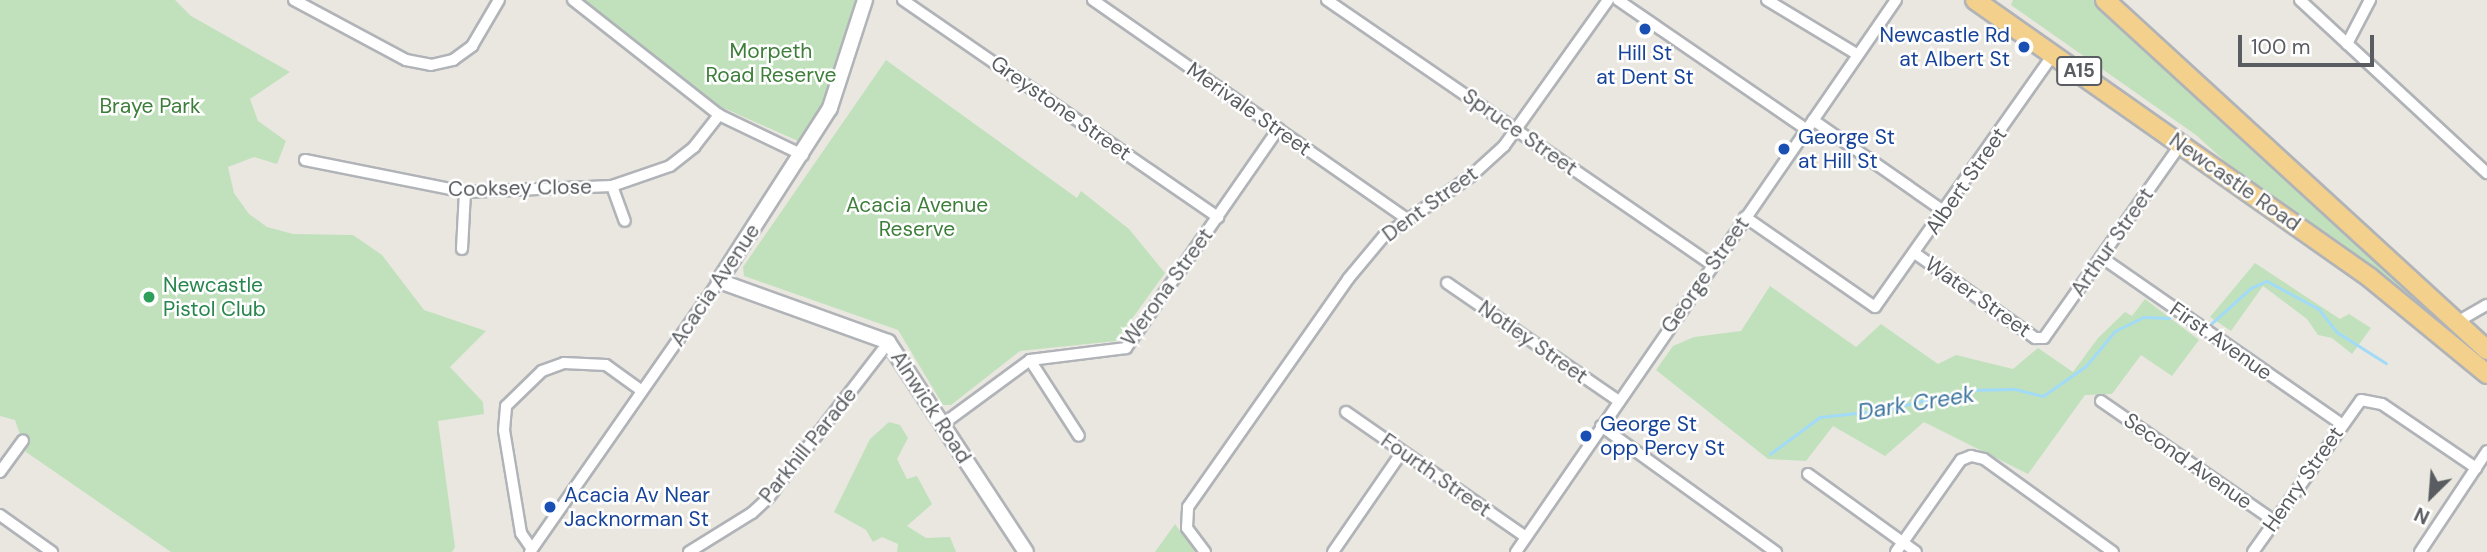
<!DOCTYPE html>
<style>
body{margin:0}
#map{position:relative;width:2487px;height:552px;overflow:hidden;background:#eae7e0;font-family:"DM Sans",sans-serif}
div>[style]{position:absolute}
[style*='--x']{left:calc(var(--x)*1px);top:calc(var(--y)*1px);width:calc(var(--w)*1px);rotate:calc(var(--a)*1deg)}
.green>*{inset:0;background:#c1e1bd}
.stream>*{height:2.5px;margin:-1.25px;padding:0 1.25px;transform-origin:1.25px;border-radius:1.25px;background:#a2dbf8}
.roads{filter:drop-shadow(2px 0 #b0b3b7) drop-shadow(-2px 0 #b0b3b7) drop-shadow(0 2px #b0b3b7) drop-shadow(0 -2px #b0b3b7)}
.street>*{height:10px;margin:-5px;padding:0 5px;transform-origin:5px;border-radius:5px;background:#fff}
.secondary>*{height:14px;margin:-7px;padding:0 7px;transform-origin:7px;border-radius:7px;background:#fff}
.highway>*{height:18px;margin:-9px;padding:0 9px;transform-origin:9px;border-radius:9px;background:#f4d08d}
.dots>*{width:19px;height:19px;translate:-50% -50%;box-sizing:border-box;border:4px solid #fff;border-radius:50%}
span{translate:-50% -50%;white-space:nowrap;text-align:center;line-height:1.15;-webkit-text-stroke:5px #fff;paint-order:stroke}
.shield-label span{padding:2px 5px;background:#fff;border:2px solid;border-radius:5px;-webkit-text-stroke-width:0}
.shield-label{font-size:19px;color:#595c60;font-weight:700}
.transit-label{font-size:21px;color:#164399}
.right{translate:-100% -50%;text-align:right}
.left{translate:0 -50%;text-align:left}
.park-label{font-size:21px;color:#3d7e3a}
.street-label{font-size:21px;color:#595c60}
.leisure-label{font-size:21px;color:#27864d}
.water-label{font-size:23px;color:#40779f;font-style:italic}
.north{position:absolute;left:2396px;top:461px;width:70px;height:70px;-webkit-text-stroke:5px #fff;paint-order:stroke;rotate:205deg;font-size:19px;font-weight:700;line-height:28px;text-align:center;color:#595c60}
.north::after{content:'';display:block;margin:auto;width:24px;height:32px;background:#595c60;clip-path:polygon(50% 0,100% 100%,50% 72%,0 100%)}
.scale{position:absolute;left:2238px;top:35px;width:136px;height:32px;box-sizing:border-box;border:4px solid #595c60;border-top:0;padding-left:9px;font-size:21px;line-height:24px;white-space:nowrap;color:#595c60;-webkit-text-stroke:5px #fff;paint-order:stroke}
</style>
<div id="map">
<div class="green">
<div style="clip-path:polygon(0 0,175px 0,191px 16px,290px 72px,250px 99px,258px 121px,286px 141px,277px 164px,254px 157px,228px 167px,234px 193px,249px 214px,267px 227px,293px 234px,353px 235px,382px 255px,424px 310px,486px 331px,450px 367px,483px 402px,484px 414px,438px 421px,455px 547px,452px 552px,171px 552px,26px 452px,15px 420px,0 416px)"></div>
<div style="clip-path:polygon(584px 0,857px 0,828px 94px,798px 141px,719px 106px)"></div>
<div style="clip-path:polygon(2013px 0,2094px 0,2434px 312px,2251px 185px,2196px 135px,2011px 5px)"></div>
<div style="clip-path:polygon(886px 60px,1077px 198px,1081px 191px,1129px 229px,1165px 273px,1116px 341px,1020px 351px,951px 405px,943px 405px,898px 330px,744px 276px,743px 267px)"></div>
<div style="clip-path:polygon(2255px 263px,2340px 319px,2349px 314px,2371px 328px,2352px 354px,2332px 338px,2318px 335px,2307px 319px,2263px 286px,2231px 331px,2210px 317px)"></div>
<div style="clip-path:polygon(1770px 286px,1856px 347px,1881px 324px,1938px 364px,1956px 355px,2013px 369px,2038px 348px,2073px 372px,2098px 338px,2125px 312px,2132px 316px,2145px 299px,2199px 340px,2172px 376px,2141px 355px,2112px 394px,2085px 395px,2028px 474px,1924px 422px,1885px 456px,1833px 426px,1806px 461px,1768px 459px,1656px 370px,1673px 346px,1694px 337px,1741px 331px)"></div>
<div style="clip-path:polygon(889px 422px,900px 425px,908px 438px,897px 459px,907px 479px,917px 476px,932px 504px,907px 526px,926px 538px,950px 537px,956px 552px,897px 552px,898px 544px,882px 537px,873px 542px,866px 530px,834px 512px,870px 439px)"></div>
<div style="clip-path:polygon(1175px 524px,1194px 550px,1195px 552px,1155px 552px)"></div>
</div>
<div class="stream">
<div style="--x:2211;--y:324;--w:54;--a:-42"></div>
<div style="--x:2251;--y:288;--w:17;--a:-24"></div>
<div style="--x:2267;--y:281;--w:59;--a:28.3"></div>
<div style="--x:2319;--y:309;--w:29;--a:52"></div>
<div style="--x:2337;--y:332;--w:58;--a:32.3"></div>
<div style="--x:1770;--y:454;--w:62;--a:-36.5"></div>
<div style="--x:1820;--y:417;--w:64;--a:-6.2"></div>
<div style="--x:1884;--y:410;--w:86;--a:-13.4"></div>
<div style="--x:1968;--y:390;--w:47;--a:-1.2"></div>
<div style="--x:2015;--y:389;--w:29;--a:14"></div>
<div style="--x:2043;--y:396;--w:52;--a:-34.9"></div>
<div style="--x:2086;--y:366;--w:45;--a:-50.4"></div>
<div style="--x:2115;--y:331;--w:32;--a:-26"></div>
<div style="--x:2144;--y:317;--w:25;--a:2"></div>
</div>
<div class="roads">
<div class="street">
<div style="--x:294;--y:0;--w:127;--a:28.2"></div>
<div style="--x:406;--y:60;--w:25;--a:11"></div>
<div style="--x:431;--y:65;--w:23;--a:-13"></div>
<div style="--x:453;--y:60;--w:24;--a:-36"></div>
<div style="--x:472;--y:46;--w:53;--a:-59.6"></div>
<div style="--x:573;--y:0;--w:186;--a:38.2"></div>
<div style="--x:719;--y:115;--w:93;--a:25.5"></div>
<div style="--x:903;--y:0;--w:383;--a:34.6"></div>
<div style="--x:1093;--y:0;--w:381;--a:34.9"></div>
<div style="--x:1327;--y:0;--w:467;--a:34.5"></div>
<div style="--x:1618;--y:0;--w:229;--a:34.5"></div>
<div style="--x:1767;--y:0;--w:106;--a:31.1"></div>
<div style="--x:2300;--y:0;--w:255;--a:42.8"></div>
<div style="--x:2347;--y:44;--w:50;--a:-62.4"></div>
<div style="--x:1813;--y:120;--w:161;--a:34.9"></div>
<div style="--x:305;--y:160;--w:163;--a:11.3"></div>
<div style="--x:465;--y:192;--w:147;--a:-2.3"></div>
<div style="--x:612;--y:186;--w:61;--a:-19"></div>
<div style="--x:670;--y:166;--w:31;--a:-38"></div>
<div style="--x:694;--y:147;--w:41;--a:-52"></div>
<div style="--x:612;--y:186;--w:37;--a:70"></div>
<div style="--x:1745;--y:217;--w:158;--a:34.7"></div>
<div style="--x:1875;--y:307;--w:311;--a:-54.8"></div>
<div style="--x:462;--y:249;--w:57;--a:-87"></div>
<div style="--x:1916;--y:254;--w:146;--a:35.2"></div>
<div style="--x:2035;--y:338;--w:9;--a:0"></div>
<div style="--x:2044;--y:338;--w:237;--a:-54.8"></div>
<div style="--x:2101;--y:257;--w:292;--a:34.8"></div>
<div style="--x:1447;--y:283;--w:209;--a:34.5"></div>
<div style="--x:2457;--y:322;--w:34;--a:-30"></div>
<div style="--x:1030;--y:360;--w:90;--a:57.2"></div>
<div style="--x:2101;--y:401;--w:211;--a:34.7"></div>
<div style="--x:1346;--y:412;--w:219;--a:34.8"></div>
<div style="--x:943;--y:424;--w:108;--a:-36.3"></div>
<div style="--x:1030;--y:360;--w:97;--a:-7.1"></div>
<div style="--x:1126;--y:348;--w:267;--a:-55.2"></div>
<div style="--x:1601;--y:426;--w:216;--a:35.8"></div>
<div style="--x:0;--y:472;--w:39;--a:-54"></div>
<div style="--x:1808;--y:474;--w:133;--a:35.8"></div>
<div style="--x:0;--y:515;--w:64;--a:35.4"></div>
<div style="--x:532;--y:549;--w:19;--a:-125"></div>
<div style="--x:521;--y:533;--w:104;--a:-99.4"></div>
<div style="--x:504;--y:430;--w:24;--a:-85"></div>
<div style="--x:506;--y:406;--w:50;--a:-44.2"></div>
<div style="--x:542;--y:371;--w:23;--a:-20"></div>
<div style="--x:564;--y:363;--w:42;--a:2.7"></div>
<div style="--x:606;--y:365;--w:44;--a:35.8"></div>
<div style="--x:530;--y:552;--w:330;--a:-55.1"></div>
<div style="--x:689;--y:552;--w:74;--a:-31.8"></div>
<div style="--x:752;--y:513;--w:23;--a:-43"></div>
<div style="--x:769;--y:497;--w:185;--a:-52.3"></div>
<div style="--x:1205;--y:552;--w:30;--a:-127"></div>
<div style="--x:1187;--y:528;--w:21;--a:-87"></div>
<div style="--x:1188;--y:507;--w:279;--a:-54.9"></div>
<div style="--x:1348;--y:279;--w:56;--a:-50.1"></div>
<div style="--x:1384;--y:236;--w:106;--a:-34.6"></div>
<div style="--x:1471;--y:176;--w:45;--a:-42.3"></div>
<div style="--x:1504;--y:146;--w:179;--a:-54.5"></div>
<div style="--x:1333;--y:552;--w:121;--a:-55.4"></div>
<div style="--x:1516;--y:552;--w:670;--a:-55.46"></div>
<div style="--x:1896;--y:552;--w:113;--a:-54.8"></div>
<div style="--x:1961;--y:460;--w:11;--a:-22"></div>
<div style="--x:1971;--y:456;--w:13;--a:13"></div>
<div style="--x:1984;--y:459;--w:159;--a:35.8"></div>
<div style="--x:2253;--y:552;--w:186;--a:-54.6"></div>
<div style="--x:2361;--y:400;--w:21;--a:11"></div>
<div style="--x:2382;--y:404;--w:114;--a:34.2"></div>
<div style="--x:2420;--y:552;--w:121;--a:-56.4"></div>
</div>
<div class="secondary">
<div style="--x:865;--y:0;--w:114;--a:108"></div>
<div style="--x:830;--y:108;--w:206;--a:122.7"></div>
<div style="--x:719;--y:281;--w:180;--a:19.8"></div>
<div style="--x:888;--y:342;--w:251;--a:56.7"></div>
</div>
<div class="highway">
<div style="--x:1975;--y:0;--w:482;--a:35.1"></div>
<div style="--x:2369;--y:277;--w:153;--a:39.4"></div>
<div style="--x:2105;--y:0;--w:518;--a:42.5"></div>
</div>
</div>
<div class="dots">
<div style="left:1645px;top:29px;background:#1a4fb4"></div>
<div style="left:2024px;top:47px;background:#1a4fb4"></div>
<div style="left:1784px;top:149px;background:#1a4fb4"></div>
<div style="left:149px;top:297px;background:#2e9e5b"></div>
<div style="left:1586px;top:436px;background:#1a4fb4"></div>
<div style="left:550px;top:507px;background:#1a4fb4"></div>
</div>
<div class="shield-label">
<span style="left:2079px;top:71px">A15</span>
</div>
<div class="transit-label">
<span class="right" style="left:2010px;top:47px">Newcastle Rd<br>at Albert St</span>
<span style="left:1645px;top:65px">Hill St<br>at Dent St</span>
<span class="left" style="left:1798px;top:149px">George St<br>at Hill St</span>
<span class="left" style="left:1600px;top:436px">George St<br>opp Percy St</span>
<span class="left" style="left:564px;top:507px">Acacia Av Near<br>Jacknorman St</span>
</div>
<div class="park-label">
<span style="left:771px;top:63px">Morpeth<br>Road Reserve</span>
<span style="left:150px;top:106px">Braye Park</span>
<span style="left:917px;top:217px">Acacia Avenue<br>Reserve</span>
</div>
<div class="street-label">
<span style="left:1061px;top:108px;rotate:35deg">Greystone Street</span>
<span style="left:1249px;top:109px;rotate:35deg">Merivale Street</span>
<span style="left:1520px;top:132px;rotate:35deg">Spruce Street</span>
<span style="left:1966px;top:181px;rotate:-55deg">Albert Street</span>
<span style="left:2235px;top:182px;rotate:35deg">Newcastle Road</span>
<span style="left:520px;top:188px;rotate:-1deg">Cooksey Close</span>
<span style="left:1430px;top:204px;rotate:-36deg">Dent Street</span>
<span style="left:2112px;top:242px;rotate:-55deg">Arthur Street</span>
<span style="left:1705px;top:275px;rotate:-55deg">George Street</span>
<span style="left:715px;top:285px;rotate:-56deg">Acacia Avenue</span>
<span style="left:1167px;top:287px;rotate:-54deg">Werona Street</span>
<span style="left:1978px;top:297px;rotate:35deg">Water Street</span>
<span style="left:2221px;top:341px;rotate:35deg">First Avenue</span>
<span style="left:1533px;top:342px;rotate:35deg">Notley Street</span>
<span style="left:931px;top:407px;rotate:57deg">Alnwick Road</span>
<span style="left:808px;top:445px;rotate:-51deg">Parkhill Parade</span>
<span style="left:2188px;top:461px;rotate:35deg">Second Avenue</span>
<span style="left:1436px;top:475px;rotate:35deg">Fourth Street</span>
<span style="left:2303px;top:479px;rotate:-55deg">Henry Street</span>
</div>
<div class="leisure-label">
<span class="left" style="left:163px;top:297px">Newcastle<br>Pistol Club</span>
</div>
<div class="water-label">
<span style="left:1916px;top:403px;rotate:-9deg">Dark Creek</span>
</div>
<div class="north">N</div>
<div class="scale">100 m</div>
</div>
